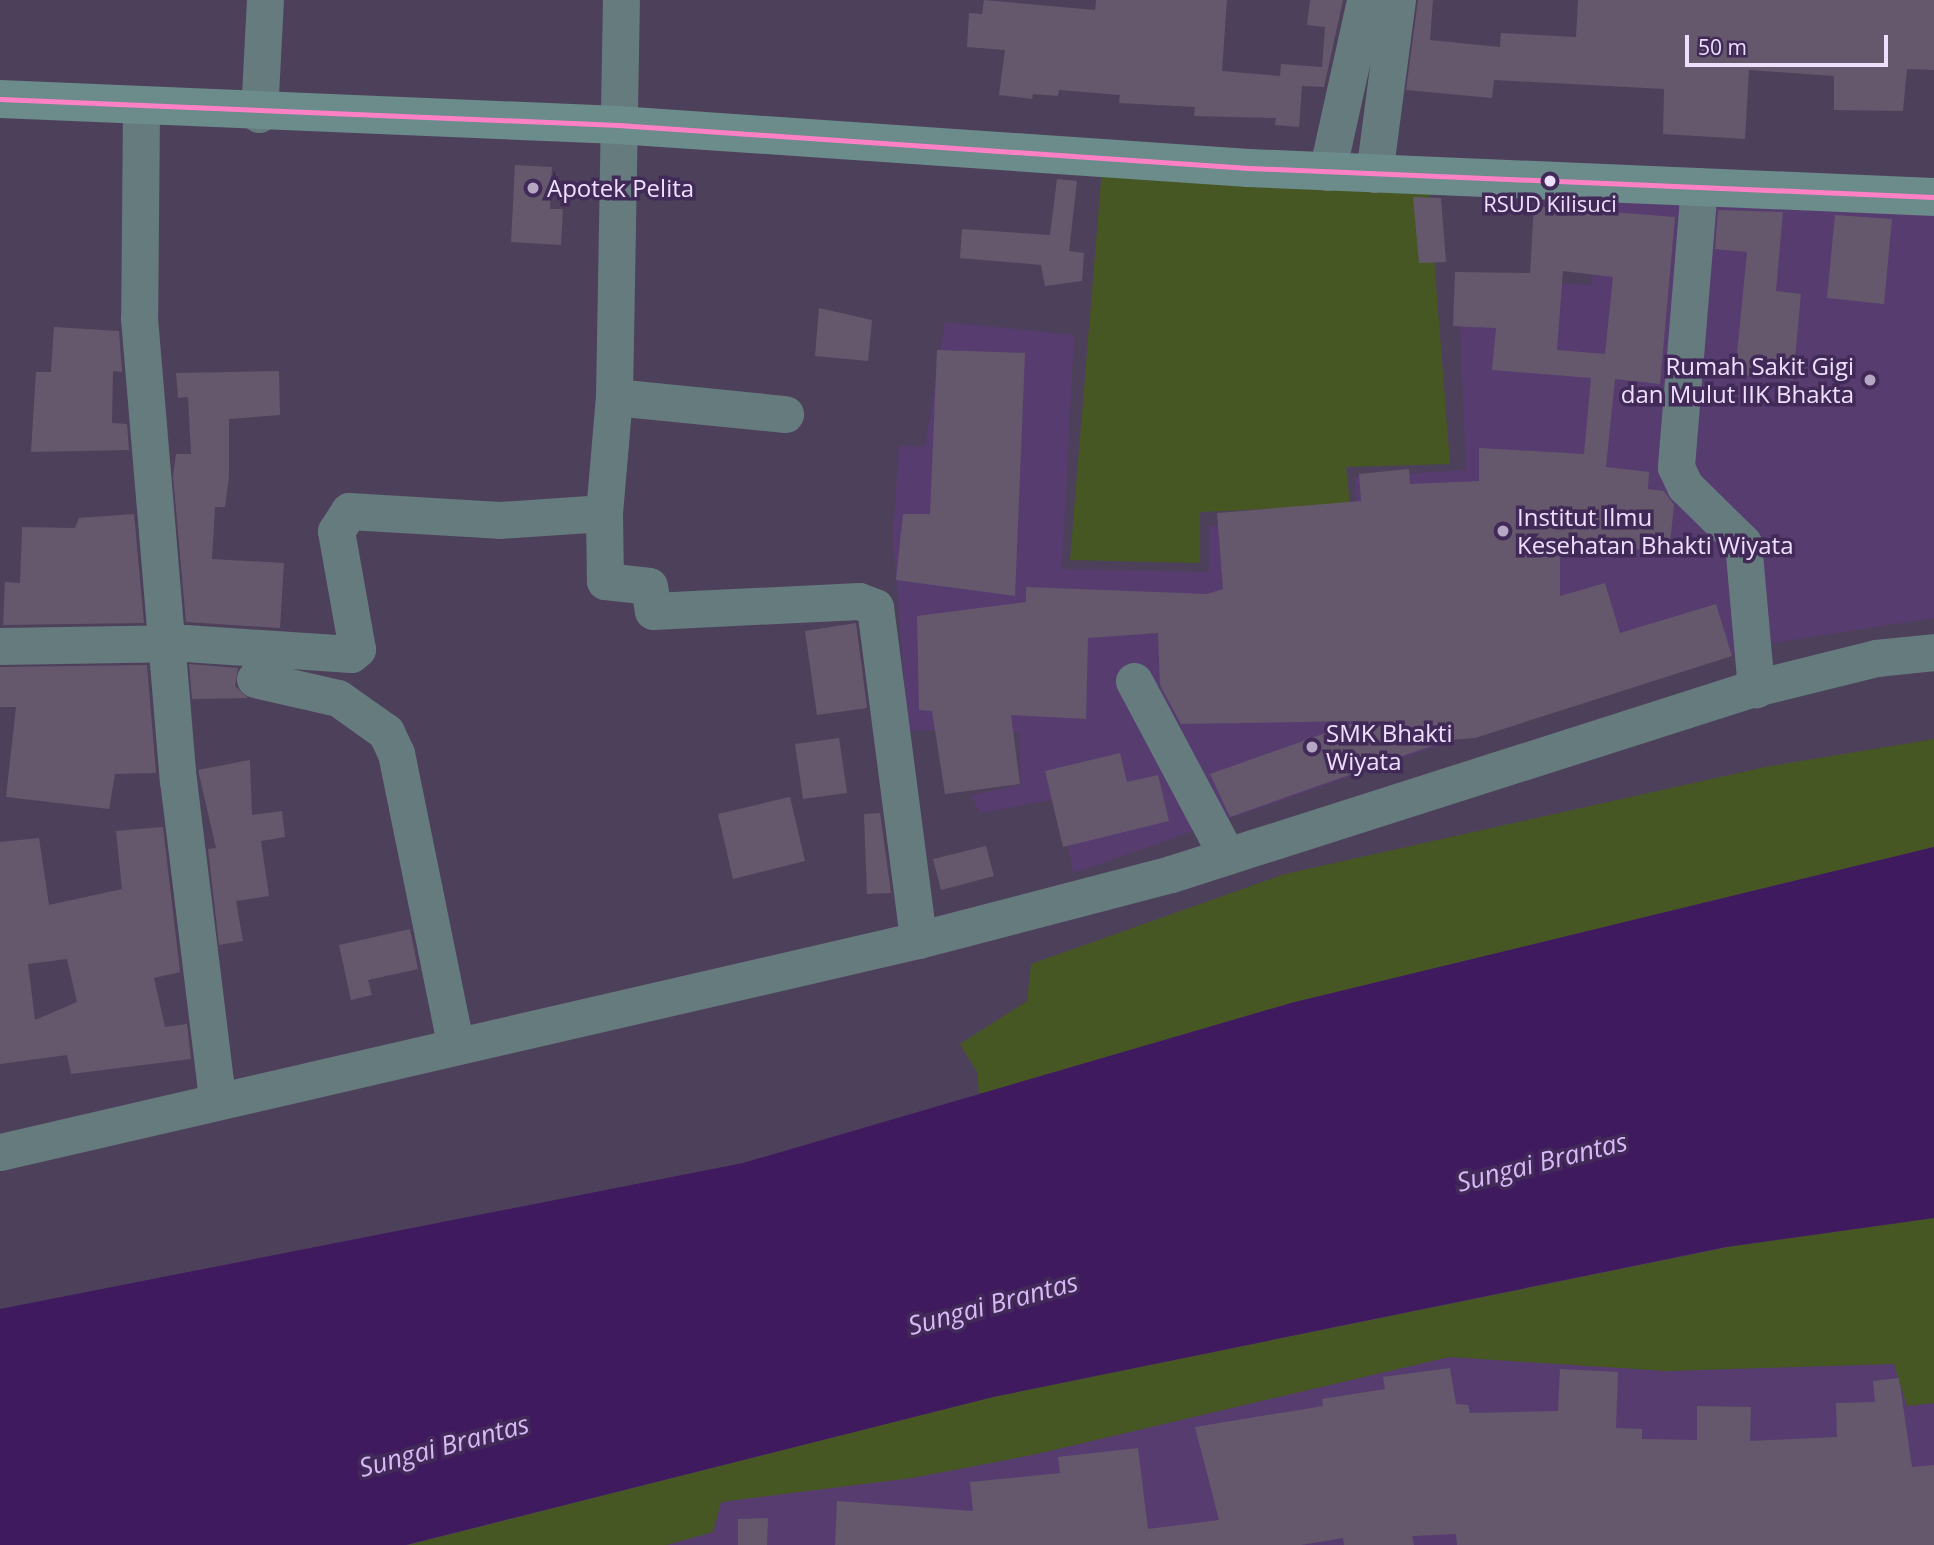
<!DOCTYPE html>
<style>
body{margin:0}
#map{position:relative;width:1934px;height:1545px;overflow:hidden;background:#4d405a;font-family:"Open Sans",sans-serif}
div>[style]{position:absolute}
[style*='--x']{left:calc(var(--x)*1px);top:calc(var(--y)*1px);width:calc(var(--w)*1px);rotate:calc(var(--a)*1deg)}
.built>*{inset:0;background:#573d6f}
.green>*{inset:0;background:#465724}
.water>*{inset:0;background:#401a5e}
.building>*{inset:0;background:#65586c}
.minor>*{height:37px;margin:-18.5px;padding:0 18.5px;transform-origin:18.5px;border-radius:18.5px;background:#667b7e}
.major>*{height:38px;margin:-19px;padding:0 19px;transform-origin:19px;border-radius:19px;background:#6c8b8b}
.bus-1>*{height:5px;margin:-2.5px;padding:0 2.5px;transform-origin:2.5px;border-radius:2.5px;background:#ff80c5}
.dots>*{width:19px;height:19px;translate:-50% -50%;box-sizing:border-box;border:4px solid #422a58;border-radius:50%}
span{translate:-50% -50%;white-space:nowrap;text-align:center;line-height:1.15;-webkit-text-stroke:7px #422a58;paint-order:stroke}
.bus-label{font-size:22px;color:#eee0fd}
.poi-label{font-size:24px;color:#eee0fd}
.left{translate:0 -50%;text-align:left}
.right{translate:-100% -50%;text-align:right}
.water-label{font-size:26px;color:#d7b9f7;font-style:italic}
.scale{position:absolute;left:1685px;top:35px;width:203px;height:32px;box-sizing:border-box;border:4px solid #eee0fd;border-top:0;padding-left:9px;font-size:21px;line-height:24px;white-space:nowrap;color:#eee0fd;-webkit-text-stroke:5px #422a58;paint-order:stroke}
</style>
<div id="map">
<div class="built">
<div style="clip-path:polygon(1596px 186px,1934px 201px,1934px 618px,1766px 644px,1475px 733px,1073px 873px,1061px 798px,980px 813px,971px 795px,1021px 785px,1019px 733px,908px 730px,893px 537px,899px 446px,925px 446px,945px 322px,1074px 335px,1062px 569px,1209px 572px,1209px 526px,1356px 514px,1355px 477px,1466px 470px,1458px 278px,1592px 285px)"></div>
<div style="clip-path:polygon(1449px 1357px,1666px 1371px,1895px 1364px,1907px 1406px,1934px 1403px,1934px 1545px,666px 1545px,713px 1532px,721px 1502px,1032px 1455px)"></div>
</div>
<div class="green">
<div style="clip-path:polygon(1103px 157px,1428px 180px,1450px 464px,1346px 467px,1350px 505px,1200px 512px,1200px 563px,1070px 560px)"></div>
<div style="clip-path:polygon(1934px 739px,1934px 847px,1291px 1003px,979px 1094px,977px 1072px,960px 1044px,1027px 1001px,1031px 964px,1285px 874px,1765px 767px)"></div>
<div style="clip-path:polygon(1934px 1218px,1934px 1403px,1907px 1406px,1894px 1364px,1666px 1371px,1449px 1357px,1032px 1455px,912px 1478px,721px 1502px,713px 1532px,666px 1545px,408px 1545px,993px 1397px,1734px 1246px)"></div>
</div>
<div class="water">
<div style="clip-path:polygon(1934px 847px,1934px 1218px,1726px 1247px,993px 1397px,406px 1545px,0 1545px,0 1309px,743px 1163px,1291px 1003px)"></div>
</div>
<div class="building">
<div style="clip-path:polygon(984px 0,1095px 10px,1096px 0,1227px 0,1222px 71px,1280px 76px,1281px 64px,1322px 67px,1325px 27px,1307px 25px,1310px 0,1343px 0,1324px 87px,1302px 86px,1299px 127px,1275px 125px,1276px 118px,1194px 116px,1195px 107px,1119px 103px,1120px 95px,1059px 90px,1058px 96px,1033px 94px,1032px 99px,999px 95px,1005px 50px,967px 47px,969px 13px,982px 14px)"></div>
<div style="clip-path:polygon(1418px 0,1433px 0,1430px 40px,1500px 47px,1501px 33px,1576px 37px,1578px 0,1934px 0,1934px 70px,1907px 69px,1903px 111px,1834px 110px,1834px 76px,1749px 70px,1745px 139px,1663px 134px,1664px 89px,1494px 80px,1492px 98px,1406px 90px)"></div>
<div style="clip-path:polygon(515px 165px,552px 167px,550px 209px,563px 209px,561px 245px,511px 242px)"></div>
<div style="clip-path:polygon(1057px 179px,1077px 181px,1069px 251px,1084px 253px,1082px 281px,1045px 286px,1041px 265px,960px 258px,962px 229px,1050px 235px)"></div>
<div style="clip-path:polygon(1413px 197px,1441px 198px,1446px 262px,1419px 263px)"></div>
<div style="clip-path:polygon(evenodd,1534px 206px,1675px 217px,1660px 384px,1615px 379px,1606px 467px,1649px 472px,1648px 489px,1664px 491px,1674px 505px,1669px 553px,1560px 541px,1560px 596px,1605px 583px,1620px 633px,1716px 604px,1732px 656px,1475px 738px,1448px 740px,1230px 817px,1210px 774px,1360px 721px,1181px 724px,1160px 685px,1158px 633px,1088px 638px,1086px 719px,1011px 715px,1020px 784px,945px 794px,932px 711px,919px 710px,917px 616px,1026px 602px,1026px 587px,1207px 594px,1223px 589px,1217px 513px,1361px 501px,1359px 474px,1409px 469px,1410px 484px,1479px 481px,1479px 448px,1584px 454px,1591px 378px,1492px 370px,1496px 328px,1453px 326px,1455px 272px,1530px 273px,1534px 206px,1563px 271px,1613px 277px,1605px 354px,1557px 350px,1563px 271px)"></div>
<div style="clip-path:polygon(1718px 210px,1783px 212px,1776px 291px,1801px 294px,1793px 380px,1735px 374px,1747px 252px,1715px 249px)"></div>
<div style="clip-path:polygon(1835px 215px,1892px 219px,1884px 304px,1827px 298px)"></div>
<div style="clip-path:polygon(819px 308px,872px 320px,868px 361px,815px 356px)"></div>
<div style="clip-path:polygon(54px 327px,119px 331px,122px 372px,113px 371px,112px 423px,127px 424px,129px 450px,31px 452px,36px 372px,51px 372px)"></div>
<div style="clip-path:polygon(937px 350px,1025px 353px,1015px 596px,896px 580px,903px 514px,930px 514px)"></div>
<div style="clip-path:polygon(279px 371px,280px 415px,229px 419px,229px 477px,225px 507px,215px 507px,212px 559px,284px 563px,280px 628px,186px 622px,173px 476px,176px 454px,191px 454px,188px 397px,178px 398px,176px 373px)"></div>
<div style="clip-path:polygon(134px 514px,144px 623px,3px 625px,5px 582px,20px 583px,22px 527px,75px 528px,79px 518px)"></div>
<div style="clip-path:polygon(856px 623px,867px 708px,817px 715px,805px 631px)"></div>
<div style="clip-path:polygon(189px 664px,238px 668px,235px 686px,248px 698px,192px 699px)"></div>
<div style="clip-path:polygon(147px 665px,156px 773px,115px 774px,109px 809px,6px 797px,16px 707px,0 707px,0 667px)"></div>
<div style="clip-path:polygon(839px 738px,847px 793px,803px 799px,795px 744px)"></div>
<div style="clip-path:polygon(1120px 753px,1127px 782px,1158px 775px,1169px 821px,1063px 847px,1045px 771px)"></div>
<div style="clip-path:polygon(250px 760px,252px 815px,282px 811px,285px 837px,261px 841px,269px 896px,236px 901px,243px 941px,219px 945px,208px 849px,216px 848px,198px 770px)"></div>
<div style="clip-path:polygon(790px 797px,805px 861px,733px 879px,718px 814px)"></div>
<div style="clip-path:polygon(880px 813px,891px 893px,867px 894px,864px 814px)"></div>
<div style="clip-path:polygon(evenodd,163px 827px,180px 972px,154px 978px,165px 1027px,187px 1024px,191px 1059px,71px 1074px,67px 1055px,0 1064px,0 842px,39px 838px,49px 905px,122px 889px,116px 831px,163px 827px,67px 959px,77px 1002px,35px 1020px,28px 964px,67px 959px)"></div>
<div style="clip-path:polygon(986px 846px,994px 876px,941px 890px,933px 859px)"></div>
<div style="clip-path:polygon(410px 929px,418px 969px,368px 980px,372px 995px,351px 1000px,339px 945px)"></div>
<div style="clip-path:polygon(1450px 1368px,1456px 1404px,1468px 1405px,1470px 1413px,1558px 1411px,1560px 1369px,1618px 1372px,1616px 1428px,1642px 1429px,1642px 1439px,1697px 1440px,1697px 1406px,1751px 1407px,1750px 1441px,1837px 1437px,1836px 1403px,1875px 1402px,1873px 1381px,1899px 1378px,1912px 1467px,1934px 1465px,1934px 1545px,1457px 1545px,1456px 1534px,1412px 1536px,1414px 1545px,1344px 1545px,1343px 1538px,1301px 1545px,835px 1545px,837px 1501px,973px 1511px,970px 1482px,1060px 1473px,1058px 1457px,1138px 1448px,1148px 1529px,1219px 1520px,1195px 1427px,1323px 1406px,1322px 1399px,1385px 1389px,1383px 1377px)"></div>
<div style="clip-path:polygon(768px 1518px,767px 1545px,738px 1545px,738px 1519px)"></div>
</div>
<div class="minor">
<div style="--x:141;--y:108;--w:210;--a:90.5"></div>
<div style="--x:139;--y:318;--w:464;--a:85.2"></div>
<div style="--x:178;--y:780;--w:319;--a:83"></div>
<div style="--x:259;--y:114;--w:114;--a:-87"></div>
<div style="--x:1327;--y:172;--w:176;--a:-77.5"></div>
<div style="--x:1374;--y:174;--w:176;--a:-82.5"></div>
<div style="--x:1699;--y:186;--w:282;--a:94.7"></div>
<div style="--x:1676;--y:467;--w:21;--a:65"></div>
<div style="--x:1685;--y:486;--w:81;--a:44.5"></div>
<div style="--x:1743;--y:543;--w:147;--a:84.9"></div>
<div style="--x:614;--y:397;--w:172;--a:5.7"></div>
<div style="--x:604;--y:513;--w:68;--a:89.2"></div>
<div style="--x:605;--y:581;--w:44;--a:6.5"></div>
<div style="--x:649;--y:586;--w:25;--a:81"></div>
<div style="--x:653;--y:611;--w:206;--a:-2.8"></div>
<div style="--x:859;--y:601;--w:17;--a:21"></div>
<div style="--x:875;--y:607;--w:336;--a:82.6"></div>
<div style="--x:0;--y:646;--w:185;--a:-0.9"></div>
<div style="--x:185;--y:643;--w:166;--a:3.8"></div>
<div style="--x:351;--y:654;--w:8;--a:-40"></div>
<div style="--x:357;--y:649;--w:120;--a:-100.1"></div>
<div style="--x:336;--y:531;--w:24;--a:-57"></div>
<div style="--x:349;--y:511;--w:150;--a:3.4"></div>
<div style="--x:499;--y:520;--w:105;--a:-3.8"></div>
<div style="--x:604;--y:513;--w:116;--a:-85.1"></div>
<div style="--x:614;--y:397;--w:397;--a:-89"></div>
<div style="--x:255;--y:679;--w:85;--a:12.9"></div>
<div style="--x:338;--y:698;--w:59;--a:35.3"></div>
<div style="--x:386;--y:732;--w:23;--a:65"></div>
<div style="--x:396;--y:753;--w:297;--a:78.5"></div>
<div style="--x:1134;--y:681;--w:198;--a:62"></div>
<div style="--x:0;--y:1152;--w:942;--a:-13"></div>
<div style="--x:918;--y:940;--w:261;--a:-14.6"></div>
<div style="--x:1171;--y:874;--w:609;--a:-17.69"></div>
<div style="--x:1751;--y:689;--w:129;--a:-13.9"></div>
<div style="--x:1876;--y:658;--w:58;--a:-5.9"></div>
</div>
<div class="major">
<div style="--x:0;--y:99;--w:619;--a:2.41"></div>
<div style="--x:618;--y:125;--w:632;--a:3.9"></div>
<div style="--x:1249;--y:168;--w:686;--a:2.42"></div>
</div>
<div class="bus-1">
<div style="--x:0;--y:99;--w:619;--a:2.41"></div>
<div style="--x:618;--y:125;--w:632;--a:3.9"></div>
<div style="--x:1249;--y:168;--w:686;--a:2.42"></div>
</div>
<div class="dots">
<div style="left:1550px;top:181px;background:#eee0fd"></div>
<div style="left:533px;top:188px;background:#b6a8c4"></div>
<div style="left:1870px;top:380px;background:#b6a8c4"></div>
<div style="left:1503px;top:531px;background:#b6a8c4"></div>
<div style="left:1312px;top:747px;background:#b6a8c4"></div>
</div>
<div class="bus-label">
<span style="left:1550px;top:204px">RSUD Kilisuci</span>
</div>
<div class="poi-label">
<span class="left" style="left:547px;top:188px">Apotek Pelita</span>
<span class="right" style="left:1854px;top:380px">Rumah Sakit Gigi<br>dan Mulut IIK Bhakta</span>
<span class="left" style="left:1517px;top:531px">Institut Ilmu<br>Kesehatan Bhakti Wiyata</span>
<span class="left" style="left:1326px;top:747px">SMK Bhakti<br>Wiyata</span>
</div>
<div class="water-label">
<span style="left:1542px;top:1162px;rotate:-14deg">Sungai Brantas</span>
<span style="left:993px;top:1304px;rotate:-15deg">Sungai Brantas</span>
<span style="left:444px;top:1446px;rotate:-15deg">Sungai Brantas</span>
</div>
<div class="scale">50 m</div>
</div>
